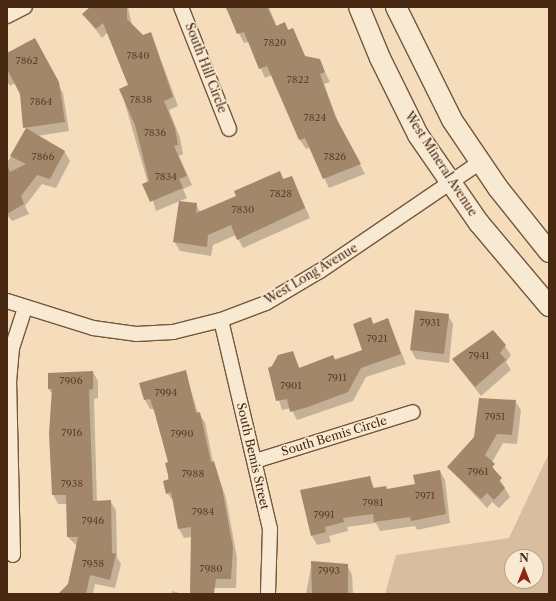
<!DOCTYPE html>
<style>
body{margin:0}
#map{position:relative;width:556px;height:601px;overflow:hidden;background:#f5ddbc;font-family:"Libre Caslon Text",serif}
div>[style]{position:absolute}
[style*='--x']{left:calc(var(--x)*1px);top:calc(var(--y)*1px);width:calc(var(--w)*1px);rotate:calc(var(--a)*1deg)}
.green>*{inset:0;background:#d8be9f}
.shadow>*{inset:0;background:#0003}
.building>*{inset:0;background:#a3876a}
.roads{filter:drop-shadow(1px 0 #75563c) drop-shadow(-1px 0 #75563c) drop-shadow(0 1px #75563c) drop-shadow(0 -1px #75563c)}
.minor>*{height:14px;margin:-7px;padding:0 7px;transform-origin:7px;border-radius:7px;background:#f8e9d3}
.secondary>*{height:20px;margin:-10px;padding:0 10px;transform-origin:10px;border-radius:10px;background:#f8e9d3}
span{translate:-50% -50%;white-space:nowrap;text-align:center;line-height:1.15;-webkit-text-stroke:3px #f8e9d3;paint-order:stroke}
.number-label{font-size:10px;color:#604028}
.number-label span{-webkit-text-stroke-width:0}
.street-label{font-size:12px;color:#4a2912}
.frame{position:absolute;inset:0;border:8px solid #4a2912;pointer-events:none}
.north{position:absolute;left:504px;top:549px;width:40px;height:40px;box-sizing:border-box;background:#f8e9d3;border:1px solid #b29c86;border-radius:50%;rotate:0deg;font-size:11px;font-weight:700;line-height:16px;text-align:center;color:#4a2912}
.north::after{content:'';display:block;margin:auto;width:14px;height:18px;background:#8f2418;clip-path:polygon(50% 0,100% 100%,50% 72%,0 100%)}
</style>
<div id="map">
<div class="green">
<div style="clip-path:polygon(evenodd,549px 453px,549px 594px,385px 594px,396px 555px,509px 538px,549px 453px,512px 557px,536px 557px,536px 581px,512px 581px,512px 557px)"></div>
</div>
<div class="shadow">
<div style="clip-path:polygon(92px 7px,128px 7px,132px 26px,143px 37px,151px 33px,178px 106px,169px 110px,180px 138px,183px 154px,179px 156px,192px 185px,183px 189px,187px 198px,156px 211px,121px 90px,130px 86px,108px 32px,102px 38px,84px 14px)"></div>
<div style="clip-path:polygon(225px 7px,269px 7px,277px 27px,285px 24px,289px 31px,293px 29px,306px 58px,319px 60px,330px 82px,324px 84px,340px 127px,365px 174px,329px 188px,310px 147px,306px 149px,300px 140px,272px 75px,265px 78px,249px 42px,244px 43px)"></div>
<div style="clip-path:polygon(40px 49px,63px 93px,69px 131px,37px 136px,65px 152px,70px 161px,56px 188px,42px 184px,25px 206px,29px 214px,12px 221px,7px 215px,7px 163px,26px 131px,21px 94px,15px 83px,10px 86px,7px 81px,7px 55px)"></div>
<div style="clip-path:polygon(279px 172px,284px 180px,292px 177px,310px 218px,243px 248px,236px 235px,213px 245px,211px 256px,180px 251px,174px 241px,196px 204px,200px 212px,238px 197px)"></div>
<div style="clip-path:polygon(416px 311px,448px 315px,453px 324px,449px 363px,416px 359px,411px 350px)"></div>
<div style="clip-path:polygon(370px 318px,374px 324px,388px 319px,406px 364px,366px 377px,353px 401px,297px 420px,291px 408px,282px 410px,269px 369px,292px 352px,300px 369px,363px 351px)"></div>
<div style="clip-path:polygon(505px 346px,511px 355px,506px 362px,511px 370px,481px 396px,453px 360px)"></div>
<div style="clip-path:polygon(185px 371px,198px 413px,205px 422px,213px 462px,226px 498px,237px 558px,236px 588px,197px 588px,192px 537px,184px 538px,179px 529px,174px 502px,167px 493px,169px 463px,154px 409px,150px 409px,145px 400px,141px 384px)"></div>
<div style="clip-path:polygon(93px 372px,98px 381px,98px 398px,94px 399px,97px 502px,110px 501px,116px 510px,117px 557px,121px 564px,115px 588px,95px 584px,93px 594px,59px 594px,68px 584px,77px 546px,68px 537px,67px 504px,58px 504px,53px 494px,52px 394px,49px 389px)"></div>
<div style="clip-path:polygon(515px 401px,521px 410px,517px 444px,503px 443px,491px 464px,510px 497px,499px 508px,492px 502px,487px 508px,448px 467px)"></div>
<div style="clip-path:polygon(440px 471px,445px 480px,450px 523px,417px 530px,415px 526px,380px 531px,376px 523px,347px 527px,348px 531px,329px 536px,331px 542px,317px 545px,312px 536px,301px 491px,369px 477px,375px 489px,388px 490px,416px 485px)"></div>
<div style="clip-path:polygon(312px 562px,347px 565px,352px 575px,353px 594px,306px 594px)"></div>
<div style="clip-path:polygon(172px 591px,183px 594px,172px 594px)"></div>
</div>
<div class="building">
<div style="clip-path:polygon(90px 7px,127px 7px,127px 19px,143px 35px,151px 32px,173px 97px,164px 101px,175px 128px,178px 145px,174px 146px,187px 176px,179px 179px,183px 188px,150px 202px,142px 184px,149px 181px,135px 125px,119px 89px,128px 85px,103px 23px,96px 29px,82px 14px)"></div>
<div style="clip-path:polygon(226px 7px,267px 7px,276px 26px,285px 22px,288px 30px,293px 28px,305px 56px,320px 59px,325px 72px,320px 74px,335px 116px,361px 164px,323px 179px,305px 138px,299px 140px,267px 66px,259px 69px,244px 32px,237px 34px)"></div>
<div style="clip-path:polygon(35px 38px,59px 82px,65px 122px,23px 128px,20px 94px,7px 69px,7px 53px)"></div>
<div style="clip-path:polygon(26px 128px,65px 151px,50px 179px,37px 175px,21px 196px,24px 204px,7px 214px,7px 165px,10px 172px,26px 164px,10px 156px)"></div>
<div style="clip-path:polygon(280px 171px,283px 179px,292px 176px,305px 208px,237px 240px,231px 225px,208px 235px,207px 247px,173px 242px,179px 201px,197px 203px,196px 213px,236px 196px,234px 191px)"></div>
<div style="clip-path:polygon(415px 310px,449px 314px,444px 354px,410px 350px)"></div>
<div style="clip-path:polygon(371px 317px,373px 324px,388px 318px,401px 354px,361px 368px,348px 392px,308px 407px,290px 412px,287px 399px,276px 401px,268px 368px,272px 366px,278px 355px,293px 351px,299px 368px,333px 355px,335px 360px,362px 350px,353px 324px)"></div>
<div style="clip-path:polygon(493px 330px,506px 345px,500px 353px,506px 360px,475px 387px,452px 359px)"></div>
<div style="clip-path:polygon(186px 370px,196px 413px,200px 412px,211px 462px,214px 461px,222px 488px,233px 548px,231px 579px,216px 579px,214px 594px,190px 594px,191px 527px,178px 529px,171px 492px,166px 494px,163px 481px,169px 479px,165px 463px,168px 462px,155px 414px,150px 399px,144px 400px,139px 383px)"></div>
<div style="clip-path:polygon(93px 371px,93px 389px,89px 390px,93px 501px,111px 500px,112px 553px,116px 554px,110px 580px,90px 575px,86px 594px,58px 594px,68px 584px,78px 537px,67px 537px,66px 495px,52px 495px,49px 433px,52px 389px,48px 389px,48px 373px)"></div>
<div style="clip-path:polygon(479px 398px,516px 400px,512px 435px,497px 434px,485px 455px,495px 464px,492px 467px,502px 478px,499px 481px,505px 488px,494px 500px,487px 493px,481px 499px,447px 467px,474px 437px)"></div>
<div style="clip-path:polygon(440px 470px,446px 514px,411px 521px,410px 517px,374px 522px,373px 514px,343px 518px,344px 522px,325px 527px,326px 532px,311px 536px,300px 490px,370px 476px,373px 488px,386px 486px,387px 489px,415px 484px,413px 475px)"></div>
<div style="clip-path:polygon(311px 561px,348px 564px,348px 594px,312px 594px)"></div>
</div>
<div class="roads">
<div class="minor">
<div style="--x:181;--y:7;--w:131;--a:68.5"></div>
<div style="--x:7;--y:16;--w:20;--a:-27"></div>
<div style="--x:7;--y:301;--w:90;--a:17.4"></div>
<div style="--x:93;--y:328;--w:43;--a:7.9"></div>
<div style="--x:136;--y:334;--w:37;--a:-3"></div>
<div style="--x:173;--y:332;--w:49;--a:-14"></div>
<div style="--x:221;--y:320;--w:48;--a:-20.7"></div>
<div style="--x:266;--y:303;--w:63;--a:-30.7"></div>
<div style="--x:320;--y:271;--w:192;--a:-34.2"></div>
<div style="--x:221;--y:320;--w:215;--a:76.8"></div>
<div style="--x:270;--y:529;--w:65;--a:91.8"></div>
<div style="--x:255;--y:461;--w:165;--a:-17.2"></div>
<div style="--x:13;--y:555;--w:173;--a:-91.3"></div>
<div style="--x:9;--y:382;--w:34;--a:-85"></div>
<div style="--x:12;--y:348;--w:42;--a:-72"></div>
</div>
<div class="secondary">
<div style="--x:359;--y:7;--w:55;--a:67.6"></div>
<div style="--x:380;--y:58;--w:86;--a:63.7"></div>
<div style="--x:418;--y:135;--w:107;--a:55.3"></div>
<div style="--x:479;--y:223;--w:109;--a:49.9"></div>
<div style="--x:396;--y:7;--w:126;--a:63.6"></div>
<div style="--x:452;--y:120;--w:82;--a:55.9"></div>
<div style="--x:498;--y:188;--w:82;--a:51.4"></div>
</div>
</div>
<div class="number-label">
<span style="left:275px;top:43px">7820</span>
<span style="left:138px;top:56px">7840</span>
<span style="left:27px;top:61px">7862</span>
<span style="left:298px;top:80px">7822</span>
<span style="left:141px;top:100px">7838</span>
<span style="left:41px;top:102px">7864</span>
<span style="left:315px;top:118px">7824</span>
<span style="left:155px;top:133px">7836</span>
<span style="left:43px;top:157px">7866</span>
<span style="left:335px;top:157px">7826</span>
<span style="left:166px;top:177px">7834</span>
<span style="left:281px;top:194px">7828</span>
<span style="left:243px;top:210px">7830</span>
<span style="left:430px;top:323px">7931</span>
<span style="left:377px;top:339px">7921</span>
<span style="left:479px;top:356px">7941</span>
<span style="left:337px;top:378px">7911</span>
<span style="left:71px;top:381px">7906</span>
<span style="left:291px;top:386px">7901</span>
<span style="left:166px;top:393px">7994</span>
<span style="left:495px;top:417px">7951</span>
<span style="left:72px;top:433px">7916</span>
<span style="left:182px;top:434px">7990</span>
<span style="left:478px;top:472px">7961</span>
<span style="left:193px;top:474px">7988</span>
<span style="left:72px;top:484px">7938</span>
<span style="left:425px;top:496px">7971</span>
<span style="left:373px;top:503px">7981</span>
<span style="left:203px;top:512px">7984</span>
<span style="left:324px;top:515px">7991</span>
<span style="left:93px;top:521px">7946</span>
<span style="left:93px;top:564px">7958</span>
<span style="left:211px;top:569px">7980</span>
<span style="left:329px;top:571px">7993</span>
</div>
<div class="street-label">
<span style="left:206px;top:68px;rotate:69deg">South Hill Circle</span>
<span style="left:441px;top:164px;rotate:57deg">West Mineral Avenue</span>
<span style="left:311px;top:274px;rotate:-31deg">West Long Avenue</span>
<span style="left:334px;top:436px;rotate:-17deg">South Bemis Circle</span>
<span style="left:253px;top:456px;rotate:77deg">South Bemis Street</span>
</div>
<div class="frame"></div>
<div class="north">N</div>
</div>
